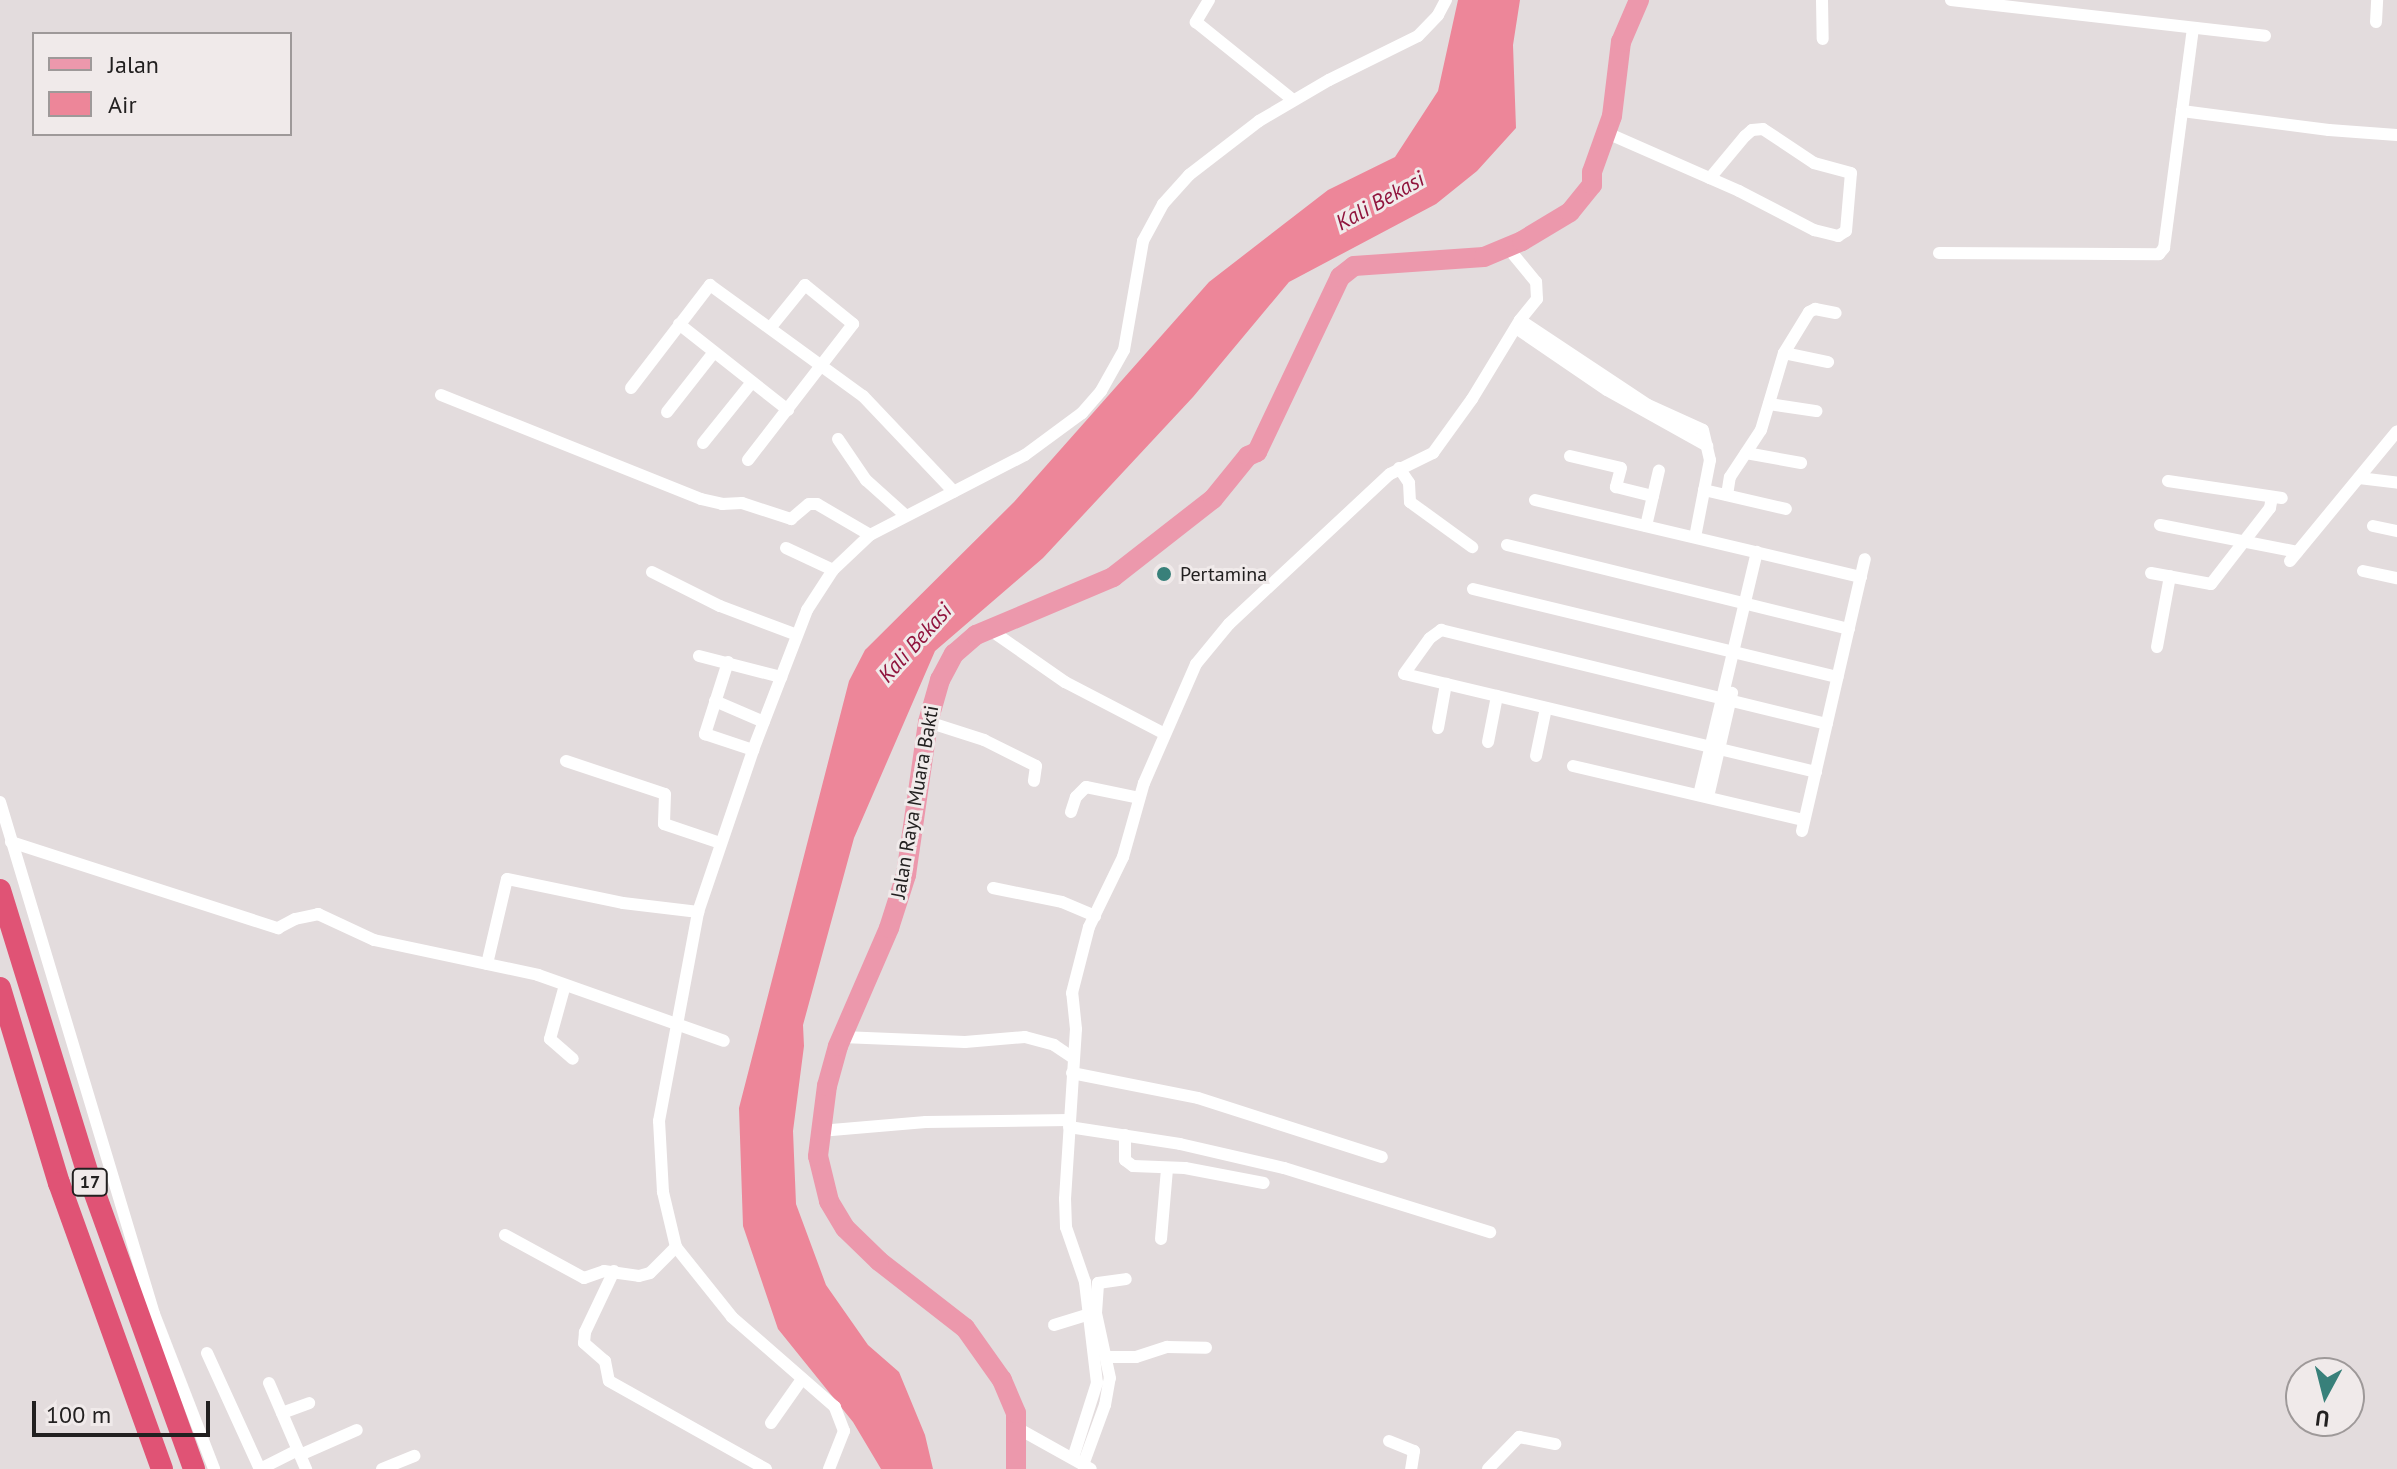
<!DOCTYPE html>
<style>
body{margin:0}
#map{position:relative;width:2397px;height:1469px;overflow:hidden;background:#e3dcdd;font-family:"PT Sans",sans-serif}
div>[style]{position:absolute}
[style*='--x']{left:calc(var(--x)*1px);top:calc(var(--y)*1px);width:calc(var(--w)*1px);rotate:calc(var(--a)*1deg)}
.water>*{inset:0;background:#ed8699}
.minor>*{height:12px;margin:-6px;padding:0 6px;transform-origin:6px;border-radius:6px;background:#fff}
.primary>*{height:20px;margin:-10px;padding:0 10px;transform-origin:10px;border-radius:10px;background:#ec98ac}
.motorway>*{height:22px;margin:-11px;padding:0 11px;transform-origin:11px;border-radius:11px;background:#e05375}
.dots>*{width:22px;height:22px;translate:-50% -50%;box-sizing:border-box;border:4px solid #f0eaea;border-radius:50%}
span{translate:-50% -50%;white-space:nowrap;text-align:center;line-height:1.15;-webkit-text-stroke:6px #f0eaea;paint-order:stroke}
.shield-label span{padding:2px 6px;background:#f0eaea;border:2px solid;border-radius:6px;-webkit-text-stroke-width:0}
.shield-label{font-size:18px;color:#222020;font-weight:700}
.poi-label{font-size:20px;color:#222020}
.left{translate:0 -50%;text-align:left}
.street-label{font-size:20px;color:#222020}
.water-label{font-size:22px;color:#90143d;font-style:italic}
.legend{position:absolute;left:32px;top:32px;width:260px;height:104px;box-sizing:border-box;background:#f0eaea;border:2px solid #9e9999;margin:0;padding:10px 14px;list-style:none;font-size:24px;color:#222020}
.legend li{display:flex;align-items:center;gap:16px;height:40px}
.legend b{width:40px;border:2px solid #9e9999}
.north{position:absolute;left:2285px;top:1357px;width:80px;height:80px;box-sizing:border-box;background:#f0eaea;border:2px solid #9e9999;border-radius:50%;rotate:187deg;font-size:22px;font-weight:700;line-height:32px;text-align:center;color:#222020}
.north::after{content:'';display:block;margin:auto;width:28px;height:36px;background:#38807a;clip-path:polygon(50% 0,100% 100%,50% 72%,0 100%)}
.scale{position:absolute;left:32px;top:1401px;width:178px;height:36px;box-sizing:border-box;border:4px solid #222020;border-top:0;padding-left:10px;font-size:24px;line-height:28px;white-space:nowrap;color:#222020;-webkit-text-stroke:6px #f0eaea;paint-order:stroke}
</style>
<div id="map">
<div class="water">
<div style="clip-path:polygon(1458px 0,1520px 0,1513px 45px,1516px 128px,1477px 171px,1436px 204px,1289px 282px,1193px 397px,1043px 558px,935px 651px,854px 838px,803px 1025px,804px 1046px,793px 1131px,796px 1204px,826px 1285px,868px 1345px,899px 1372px,925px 1435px,933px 1469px,881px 1469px,853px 1422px,778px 1329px,743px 1226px,739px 1108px,849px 681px,865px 650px,1014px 502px,1209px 282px,1328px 190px,1395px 157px,1438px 91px)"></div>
</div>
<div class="minor">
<div style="--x:1209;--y:0;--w:26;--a:121"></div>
<div style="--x:1196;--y:22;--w:124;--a:38.8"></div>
<div style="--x:1822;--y:0;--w:39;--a:89"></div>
<div style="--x:1951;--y:0;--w:316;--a:6.5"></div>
<div style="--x:2376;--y:22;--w:22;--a:-87"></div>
<div style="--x:2193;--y:28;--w:84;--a:97.5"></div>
<div style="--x:2182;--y:111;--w:148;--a:7.4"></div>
<div style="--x:2329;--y:130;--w:68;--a:4.2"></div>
<div style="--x:1607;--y:133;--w:144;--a:23.7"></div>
<div style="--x:1739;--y:191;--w:85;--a:27.5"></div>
<div style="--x:1814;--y:230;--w:25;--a:14"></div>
<div style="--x:1838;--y:236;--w:9;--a:-32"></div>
<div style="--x:1846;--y:231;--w:58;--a:-85.1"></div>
<div style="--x:1851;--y:173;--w:38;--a:-165"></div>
<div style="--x:1814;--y:163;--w:61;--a:-146.3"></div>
<div style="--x:1763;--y:129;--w:11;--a:175"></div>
<div style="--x:1752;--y:130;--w:9;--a:139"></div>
<div style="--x:1745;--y:136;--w:55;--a:129.8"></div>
<div style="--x:1939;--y:253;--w:220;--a:0.3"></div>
<div style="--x:2159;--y:254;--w:8;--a:-50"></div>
<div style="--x:2164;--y:248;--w:138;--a:-82.5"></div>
<div style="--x:1520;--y:320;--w:154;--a:33.6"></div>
<div style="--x:1648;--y:405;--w:60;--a:24.4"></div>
<div style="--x:1703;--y:430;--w:31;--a:77"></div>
<div style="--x:1710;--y:460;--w:78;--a:101"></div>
<div style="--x:679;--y:324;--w:139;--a:38.3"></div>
<div style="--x:1516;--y:328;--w:110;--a:34.3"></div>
<div style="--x:1607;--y:390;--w:115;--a:29.2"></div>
<div style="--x:1784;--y:353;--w:45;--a:11.6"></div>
<div style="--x:631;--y:388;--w:130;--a:-52.5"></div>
<div style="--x:710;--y:285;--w:189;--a:36"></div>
<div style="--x:863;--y:396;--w:132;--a:46.5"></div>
<div style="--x:441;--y:395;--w:280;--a:21.8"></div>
<div style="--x:701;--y:499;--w:22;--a:13"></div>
<div style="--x:722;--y:504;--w:20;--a:-3"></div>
<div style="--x:742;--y:503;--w:52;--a:18.1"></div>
<div style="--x:791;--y:519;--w:23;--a:-40"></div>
<div style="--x:809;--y:504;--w:8;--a:0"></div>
<div style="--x:817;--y:504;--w:61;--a:30.3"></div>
<div style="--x:1769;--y:404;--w:48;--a:8.5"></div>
<div style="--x:667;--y:412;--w:76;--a:-51.9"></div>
<div style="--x:838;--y:439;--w:50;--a:55.7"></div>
<div style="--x:866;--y:480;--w:52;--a:41.9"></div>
<div style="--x:703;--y:443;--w:78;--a:-51.2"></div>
<div style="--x:1746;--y:453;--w:56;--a:10.3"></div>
<div style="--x:1570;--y:456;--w:52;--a:13.2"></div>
<div style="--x:1621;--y:468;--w:20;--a:105"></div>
<div style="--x:1616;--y:487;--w:38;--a:14"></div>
<div style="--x:748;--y:460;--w:172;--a:-52.3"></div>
<div style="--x:853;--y:324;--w:62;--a:-140.9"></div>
<div style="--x:805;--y:285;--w:55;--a:129.1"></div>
<div style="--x:1399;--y:468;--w:18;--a:56"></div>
<div style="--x:1409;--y:483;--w:19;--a:87"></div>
<div style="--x:1410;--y:502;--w:77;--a:36"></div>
<div style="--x:2359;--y:478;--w:38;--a:7"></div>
<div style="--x:2168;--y:481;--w:115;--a:8.5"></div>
<div style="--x:1704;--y:490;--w:84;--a:13"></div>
<div style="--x:1727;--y:495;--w:18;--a:-81"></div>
<div style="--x:1730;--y:477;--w:56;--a:-56.6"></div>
<div style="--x:1761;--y:430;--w:80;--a:-73.4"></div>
<div style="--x:1784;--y:353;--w:48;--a:-58.6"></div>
<div style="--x:1809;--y:312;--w:7;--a:-27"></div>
<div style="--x:1815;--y:309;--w:21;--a:11"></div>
<div style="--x:1535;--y:500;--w:335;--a:13.3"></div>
<div style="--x:2160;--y:525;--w:140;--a:11.1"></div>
<div style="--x:1646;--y:526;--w:57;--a:-76.9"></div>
<div style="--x:2373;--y:526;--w:25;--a:12"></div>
<div style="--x:1507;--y:545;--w:352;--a:13.8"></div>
<div style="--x:786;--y:548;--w:52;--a:25.1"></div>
<div style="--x:2290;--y:561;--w:168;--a:-50.5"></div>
<div style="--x:2363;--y:571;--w:35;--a:12"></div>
<div style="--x:652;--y:572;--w:76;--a:26.6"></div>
<div style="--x:720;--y:606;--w:82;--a:20.6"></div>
<div style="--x:2151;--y:573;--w:61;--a:10.4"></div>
<div style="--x:2211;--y:584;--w:96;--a:-52.2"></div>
<div style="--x:2270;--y:508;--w:11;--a:-80"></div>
<div style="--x:1473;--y:589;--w:375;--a:13.6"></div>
<div style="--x:989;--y:629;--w:93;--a:34.9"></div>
<div style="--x:1065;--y:682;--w:110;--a:27.5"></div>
<div style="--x:2157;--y:647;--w:72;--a:-79.6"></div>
<div style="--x:699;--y:656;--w:85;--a:14.4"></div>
<div style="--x:728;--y:662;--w:76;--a:107.7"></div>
<div style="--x:705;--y:734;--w:51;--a:18.4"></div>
<div style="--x:715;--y:701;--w:53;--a:23.2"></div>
<div style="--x:928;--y:722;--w:59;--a:17.8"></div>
<div style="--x:984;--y:740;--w:58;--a:26.6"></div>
<div style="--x:1036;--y:766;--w:15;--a:98"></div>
<div style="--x:1438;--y:728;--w:45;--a:-79.7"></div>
<div style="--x:1488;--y:742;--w:47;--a:-78.9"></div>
<div style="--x:1536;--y:756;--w:49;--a:-78.2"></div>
<div style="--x:566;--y:761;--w:104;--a:18.4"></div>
<div style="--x:665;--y:794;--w:30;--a:92"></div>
<div style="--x:664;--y:824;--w:59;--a:18.7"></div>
<div style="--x:1573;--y:766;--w:237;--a:13.2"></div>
<div style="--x:1816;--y:772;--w:423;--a:-166.6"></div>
<div style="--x:1404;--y:674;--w:44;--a:-54.2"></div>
<div style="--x:1430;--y:638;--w:14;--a:-36"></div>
<div style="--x:1441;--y:630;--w:397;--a:13.7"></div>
<div style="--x:1699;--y:795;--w:250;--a:-76.6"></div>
<div style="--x:1708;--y:797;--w:107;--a:-77"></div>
<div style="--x:0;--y:802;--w:535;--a:73.26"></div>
<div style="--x:154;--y:1314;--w:166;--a:68.8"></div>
<div style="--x:1071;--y:812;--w:16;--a:-72"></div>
<div style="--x:1076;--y:797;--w:14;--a:-45"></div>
<div style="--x:1086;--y:787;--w:54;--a:11.7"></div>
<div style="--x:1802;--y:831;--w:279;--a:-77"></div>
<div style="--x:11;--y:842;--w:281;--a:17.9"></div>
<div style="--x:278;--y:928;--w:19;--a:-28"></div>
<div style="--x:295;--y:919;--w:24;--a:-12"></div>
<div style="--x:318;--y:914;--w:62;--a:24.9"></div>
<div style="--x:374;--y:940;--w:168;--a:12"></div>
<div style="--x:538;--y:975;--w:197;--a:19.5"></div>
<div style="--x:993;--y:888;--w:70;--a:11.5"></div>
<div style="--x:1062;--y:902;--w:36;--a:23"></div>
<div style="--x:487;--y:964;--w:87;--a:-76.8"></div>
<div style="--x:507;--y:879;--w:118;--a:11.7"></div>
<div style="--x:623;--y:903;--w:76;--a:6.8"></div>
<div style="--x:565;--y:985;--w:56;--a:105.5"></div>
<div style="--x:550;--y:1039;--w:30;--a:41"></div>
<div style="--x:842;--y:1037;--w:123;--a:2.3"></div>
<div style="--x:965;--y:1042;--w:60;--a:-4.8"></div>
<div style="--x:1025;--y:1037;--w:30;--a:15"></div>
<div style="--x:1054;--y:1045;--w:23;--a:34"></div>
<div style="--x:1072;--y:1073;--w:128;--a:11.2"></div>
<div style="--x:1198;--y:1098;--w:193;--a:17.8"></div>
<div style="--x:1069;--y:1127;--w:112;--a:8.7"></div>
<div style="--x:1180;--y:1144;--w:107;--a:13"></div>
<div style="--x:1284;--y:1168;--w:216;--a:17.3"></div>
<div style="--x:820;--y:1131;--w:106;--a:-4.9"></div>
<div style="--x:926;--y:1122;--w:143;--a:-0.8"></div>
<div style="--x:1125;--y:1135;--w:25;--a:90"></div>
<div style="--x:1125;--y:1160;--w:10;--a:37"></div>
<div style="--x:1133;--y:1166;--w:52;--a:2.2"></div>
<div style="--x:1185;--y:1168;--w:80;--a:10.8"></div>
<div style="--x:505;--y:1235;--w:90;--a:28.6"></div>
<div style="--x:584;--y:1278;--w:21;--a:-19"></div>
<div style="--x:604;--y:1271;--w:35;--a:8"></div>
<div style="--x:639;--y:1276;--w:11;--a:-15"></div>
<div style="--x:650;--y:1273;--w:37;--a:-45"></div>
<div style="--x:1161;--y:1239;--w:70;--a:-85.1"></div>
<div style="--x:614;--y:1271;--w:68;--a:115.4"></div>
<div style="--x:585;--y:1332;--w:11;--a:95"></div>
<div style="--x:584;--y:1343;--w:28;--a:41"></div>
<div style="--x:605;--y:1361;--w:20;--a:79"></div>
<div style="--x:609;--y:1381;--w:180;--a:29.3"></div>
<div style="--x:1054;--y:1325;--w:34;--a:-17"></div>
<div style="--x:207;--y:1353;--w:125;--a:65.5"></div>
<div style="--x:1108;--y:1357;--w:28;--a:0"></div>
<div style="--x:1136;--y:1357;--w:33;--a:-18"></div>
<div style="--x:1167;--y:1347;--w:39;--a:1"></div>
<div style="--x:269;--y:1383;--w:94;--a:66.7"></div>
<div style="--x:282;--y:1413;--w:29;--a:-20"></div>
<div style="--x:771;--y:1423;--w:54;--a:-54.8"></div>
<div style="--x:1019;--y:1429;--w:82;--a:29.1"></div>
<div style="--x:1389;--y:1441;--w:27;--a:22"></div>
<div style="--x:1414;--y:1451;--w:18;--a:99"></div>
<div style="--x:300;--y:1455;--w:62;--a:-23.7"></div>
<div style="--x:1073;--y:1458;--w:79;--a:-72.3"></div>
<div style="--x:1097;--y:1383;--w:102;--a:-96.8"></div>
<div style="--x:1085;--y:1282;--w:58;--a:-109.1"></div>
<div style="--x:1066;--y:1227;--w:28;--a:-92"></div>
<div style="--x:1065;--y:1199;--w:170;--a:-86.3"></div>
<div style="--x:1076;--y:1029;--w:36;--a:-96"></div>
<div style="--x:1072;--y:993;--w:68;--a:-75.6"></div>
<div style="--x:1089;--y:927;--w:78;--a:-64.1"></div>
<div style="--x:1123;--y:857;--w:77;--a:-74.2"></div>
<div style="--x:1144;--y:783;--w:130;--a:-66.4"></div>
<div style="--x:1196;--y:664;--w:52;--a:-50.5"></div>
<div style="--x:1229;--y:624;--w:220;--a:-43"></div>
<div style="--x:1390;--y:474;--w:48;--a:-26"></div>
<div style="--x:1433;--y:453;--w:67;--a:-54.2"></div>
<div style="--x:1472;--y:399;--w:92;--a:-58.7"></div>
<div style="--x:1520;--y:320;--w:27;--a:-51"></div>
<div style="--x:1537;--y:299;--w:17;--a:-93"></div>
<div style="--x:1536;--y:282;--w:44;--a:-129.5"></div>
<div style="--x:1083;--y:1465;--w:64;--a:-69.9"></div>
<div style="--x:1105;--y:1405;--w:27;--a:-80"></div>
<div style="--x:1110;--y:1378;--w:66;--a:-102.2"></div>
<div style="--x:1096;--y:1313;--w:30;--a:-86"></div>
<div style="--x:1098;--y:1283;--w:28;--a:-8"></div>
<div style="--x:260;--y:1469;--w:42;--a:-26.6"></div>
<div style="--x:382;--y:1469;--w:35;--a:-22"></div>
<div style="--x:829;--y:1469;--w:41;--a:-68.5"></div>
<div style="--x:844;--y:1431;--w:26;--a:-111"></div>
<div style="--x:835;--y:1407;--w:137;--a:-138.9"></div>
<div style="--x:732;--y:1317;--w:90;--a:-128.7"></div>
<div style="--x:676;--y:1247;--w:57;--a:-103.3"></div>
<div style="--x:663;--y:1192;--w:71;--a:-93.2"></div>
<div style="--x:659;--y:1121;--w:213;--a:-79.4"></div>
<div style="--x:698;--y:912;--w:171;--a:-71.2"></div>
<div style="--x:753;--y:750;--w:150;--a:-68.9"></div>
<div style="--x:807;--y:610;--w:48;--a:-57"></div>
<div style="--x:833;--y:570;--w:51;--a:-43.4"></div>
<div style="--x:870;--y:535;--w:174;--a:-27.3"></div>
<div style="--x:1025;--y:455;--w:71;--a:-36.4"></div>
<div style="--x:1082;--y:413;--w:29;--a:-49"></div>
<div style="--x:1101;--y:391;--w:47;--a:-60.7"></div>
<div style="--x:1124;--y:350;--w:111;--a:-80.1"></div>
<div style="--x:1143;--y:241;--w:42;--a:-61.6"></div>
<div style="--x:1163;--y:204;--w:39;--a:-48"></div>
<div style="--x:1189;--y:175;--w:88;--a:-37.6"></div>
<div style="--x:1259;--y:121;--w:81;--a:-30.4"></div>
<div style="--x:1329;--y:80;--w:99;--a:-26.3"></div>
<div style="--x:1418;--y:36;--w:29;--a:-46"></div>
<div style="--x:1438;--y:15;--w:17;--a:-62"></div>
<div style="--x:1488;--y:1469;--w:45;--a:-45.9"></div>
<div style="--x:1519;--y:1437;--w:37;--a:11"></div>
</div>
<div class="primary">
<div style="--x:1016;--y:1469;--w:56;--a:-90"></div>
<div style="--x:1016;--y:1413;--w:36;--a:-113"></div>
<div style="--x:1002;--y:1380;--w:64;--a:-125.4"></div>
<div style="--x:965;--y:1328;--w:109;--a:-142.1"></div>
<div style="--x:879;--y:1261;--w:47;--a:-135.9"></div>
<div style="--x:845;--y:1228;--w:31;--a:-121"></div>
<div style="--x:829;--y:1201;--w:46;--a:-103.7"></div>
<div style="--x:818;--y:1156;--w:71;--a:-82.7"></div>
<div style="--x:827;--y:1086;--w:41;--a:-74.6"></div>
<div style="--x:838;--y:1046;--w:129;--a:-66.6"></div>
<div style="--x:889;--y:928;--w:56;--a:-72.2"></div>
<div style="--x:906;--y:875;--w:155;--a:-81.8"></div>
<div style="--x:928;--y:722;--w:44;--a:-74.1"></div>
<div style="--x:940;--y:680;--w:30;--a:-62"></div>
<div style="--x:954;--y:654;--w:29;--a:-41"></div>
<div style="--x:976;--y:635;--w:149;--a:-22.9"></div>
<div style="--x:1113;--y:577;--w:127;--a:-38"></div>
<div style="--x:1213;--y:499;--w:55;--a:-50.9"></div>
<div style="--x:1248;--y:456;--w:10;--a:-24"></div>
<div style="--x:1257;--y:452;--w:194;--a:-64.6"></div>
<div style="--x:1340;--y:277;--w:18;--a:-38"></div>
<div style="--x:1354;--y:266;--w:130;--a:-4"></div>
<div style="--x:1484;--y:257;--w:41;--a:-22.8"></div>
<div style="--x:1522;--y:241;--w:56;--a:-31.1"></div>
<div style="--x:1570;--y:212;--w:35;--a:-51"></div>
<div style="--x:1592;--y:185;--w:13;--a:-90"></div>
<div style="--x:1592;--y:172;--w:59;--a:-70.3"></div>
<div style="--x:1612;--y:116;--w:75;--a:-83.1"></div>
<div style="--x:1621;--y:42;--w:46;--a:-66.8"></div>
</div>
<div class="motorway">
<div style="--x:0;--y:890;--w:300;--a:72.8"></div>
<div style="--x:89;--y:1177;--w:310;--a:70.2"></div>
<div style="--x:0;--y:988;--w:204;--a:73.2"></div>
<div style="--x:59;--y:1183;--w:304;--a:70.2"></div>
</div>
<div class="dots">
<div style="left:1164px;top:574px;background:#38807a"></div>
</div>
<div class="shield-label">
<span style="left:90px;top:1182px">17</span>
</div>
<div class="poi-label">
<span class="left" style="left:1180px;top:574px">Pertamina</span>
</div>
<div class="street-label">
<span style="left:915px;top:802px;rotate:-80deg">Jalan Raya Muara Bakti</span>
</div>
<div class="water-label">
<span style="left:1380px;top:201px;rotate:-29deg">Kali Bekasi</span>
<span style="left:915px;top:643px;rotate:-48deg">Kali Bekasi</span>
</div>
<ul class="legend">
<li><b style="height:10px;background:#ec98ac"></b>Jalan</li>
<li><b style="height:22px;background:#ed8699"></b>Air</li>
</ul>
<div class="north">U</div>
<div class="scale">100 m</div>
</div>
